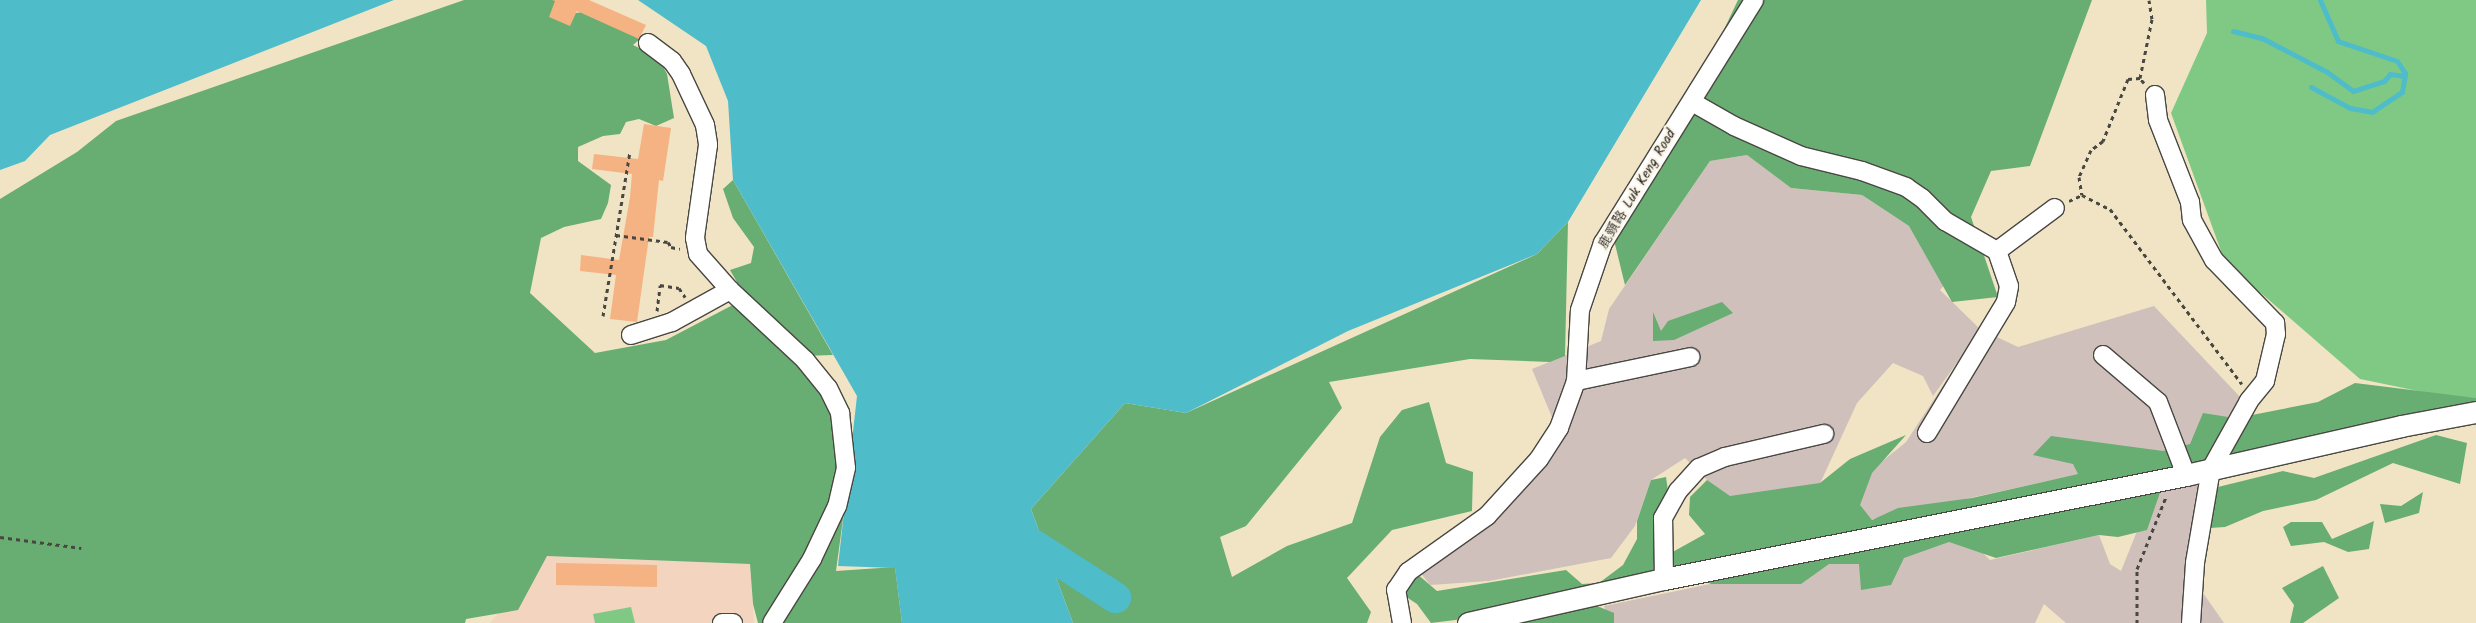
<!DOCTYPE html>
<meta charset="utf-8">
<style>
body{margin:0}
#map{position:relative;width:2476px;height:623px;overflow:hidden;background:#f0e4c5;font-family:Kalam,"LXGW WenKai TC",sans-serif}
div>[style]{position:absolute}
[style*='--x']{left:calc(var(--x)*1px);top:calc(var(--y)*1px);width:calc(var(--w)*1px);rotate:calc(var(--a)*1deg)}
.built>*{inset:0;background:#f3d4bf}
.industrial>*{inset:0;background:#cfc0bb}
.green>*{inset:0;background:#80c985}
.forest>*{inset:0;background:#68ad72}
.water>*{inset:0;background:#4fbcc9}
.stream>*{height:5px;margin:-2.5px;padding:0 2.5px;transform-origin:2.5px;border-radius:2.5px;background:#4fbcc9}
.river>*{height:31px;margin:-15.5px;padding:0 15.5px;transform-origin:15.5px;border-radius:15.5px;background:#4fbcc9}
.building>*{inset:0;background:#f5b282}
.path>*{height:3px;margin-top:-1.5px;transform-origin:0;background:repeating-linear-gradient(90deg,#494742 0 4px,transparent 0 8px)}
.roads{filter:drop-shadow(1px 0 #494742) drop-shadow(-1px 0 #494742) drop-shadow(0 1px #494742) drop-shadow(0 -1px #494742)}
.minor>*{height:18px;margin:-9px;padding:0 9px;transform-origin:9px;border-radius:9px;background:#fff}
.major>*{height:21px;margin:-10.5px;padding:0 10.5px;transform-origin:10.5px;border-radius:10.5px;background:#fff}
span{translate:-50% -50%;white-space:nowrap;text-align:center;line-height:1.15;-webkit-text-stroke:4.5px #fcf5e5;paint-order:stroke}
.street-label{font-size:14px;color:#2b2b2b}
</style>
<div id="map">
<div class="built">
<div style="clip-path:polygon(547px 556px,750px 564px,754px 623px,490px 623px)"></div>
</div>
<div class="industrial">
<div style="clip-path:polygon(1747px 155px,1791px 188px,1862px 195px,1909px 226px,1971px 256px,1940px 290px,1980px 329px,2018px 347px,2154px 306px,2242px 399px,2204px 447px,1846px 525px,1874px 468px,1906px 442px,1967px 349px,1933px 396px,1923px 376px,1893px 363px,1857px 403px,1818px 488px,1783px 497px,1723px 496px,1685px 458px,1651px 480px,1635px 526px,1611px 558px,1489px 581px,1430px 585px,1416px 567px,1500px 505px,1556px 427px,1532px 369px,1601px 341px,1609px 309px,1710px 161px)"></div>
<div style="clip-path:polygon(2220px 472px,2201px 590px,2224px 623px,2066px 623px,2044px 604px,2035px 623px,1610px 623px,1604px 606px,1961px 532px,1990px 560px,2099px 535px,2110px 564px,2121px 571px,2154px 489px)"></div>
</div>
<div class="green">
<div style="clip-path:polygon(2206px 0,2476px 0,2476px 398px,2447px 397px,2360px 379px,2225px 262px,2171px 113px,2207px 33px)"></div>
<div style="clip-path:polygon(631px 607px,635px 623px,595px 623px,593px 614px)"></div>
</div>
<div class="forest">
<div style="clip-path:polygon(464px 0,560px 0,576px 13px,595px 10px,608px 22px,640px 39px,633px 45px,658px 57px,667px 74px,674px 118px,656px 126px,639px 119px,626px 122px,620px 134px,603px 136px,578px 147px,578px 161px,611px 185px,608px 203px,601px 219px,564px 227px,541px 238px,530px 293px,595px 353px,666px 340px,746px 298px,730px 270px,751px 263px,754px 247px,733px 218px,723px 189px,733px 180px,833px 355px,802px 356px,841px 419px,848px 482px,836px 571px,895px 567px,902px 623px,758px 623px,753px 604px,750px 564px,547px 556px,518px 610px,466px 619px,465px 623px,0 623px,0 199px,77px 152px,116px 121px)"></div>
<div style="clip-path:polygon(1738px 0,2092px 0,2030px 166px,1991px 171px,1971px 217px,1998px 297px,1952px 302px,1909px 226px,1862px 195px,1791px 188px,1747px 155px,1710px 161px,1625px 285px,1612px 232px,1691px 99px)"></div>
<div style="clip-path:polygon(1568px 222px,1565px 356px,1550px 362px,1470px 359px,1329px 382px,1342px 408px,1246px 526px,1220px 537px,1232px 577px,1287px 546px,1352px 523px,1380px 437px,1402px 410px,1429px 402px,1446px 463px,1473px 472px,1472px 511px,1392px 530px,1347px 578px,1371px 612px,1367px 623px,1073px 623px,1031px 509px,1125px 403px,1186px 413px,1537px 254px)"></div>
<div style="clip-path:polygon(1722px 302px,1733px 313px,1674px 340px,1653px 341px,1653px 312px,1661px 331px,1668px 321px)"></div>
<div style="clip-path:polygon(2355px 383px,2476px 398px,2476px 418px,2245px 465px,2223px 448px,2252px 415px,2318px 402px)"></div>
<div style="clip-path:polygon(2203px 413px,2228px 417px,2230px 426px,2205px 460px,2162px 487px,2147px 530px,2118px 537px,2099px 535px,1996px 558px,1949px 542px,1904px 558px,1891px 585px,1861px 590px,1859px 564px,1829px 564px,1801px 584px,1711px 584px,1674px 567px,1669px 554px,1705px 534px,1689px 515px,1690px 497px,1707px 480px,1730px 496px,1820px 483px,1850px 459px,1906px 435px,1872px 473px,1860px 505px,1872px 520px,1898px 508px,1972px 498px,2078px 474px,2073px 464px,2033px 455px,2051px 436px,2163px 451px,2190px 444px)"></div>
<div style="clip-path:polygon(2436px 435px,2467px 443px,2460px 484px,2393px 463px,2316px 500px,2263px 511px,2225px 527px,2195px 529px,2218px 487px,2283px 471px,2314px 478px)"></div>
<div style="clip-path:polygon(1666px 477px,1671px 512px,1659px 574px,1599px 602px,1431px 623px,1417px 604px,1396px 590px,1416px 573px,1437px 591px,1566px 570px,1582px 584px,1599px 583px,1623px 565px,1637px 539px,1637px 521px,1651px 480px)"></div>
<div style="clip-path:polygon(2423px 492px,2419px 513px,2385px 523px,2380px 504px,2401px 506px)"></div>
<div style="clip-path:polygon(2374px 521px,2369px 549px,2348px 552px,2324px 542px,2291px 546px,2283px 527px,2291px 522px,2322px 522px,2332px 539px)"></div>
<div style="clip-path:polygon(2323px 566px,2339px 598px,2303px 623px,2290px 623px,2294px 605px,2282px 588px)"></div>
<div style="clip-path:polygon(1597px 606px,1614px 613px,1614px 623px,1516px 623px,1540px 613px)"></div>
</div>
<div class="water">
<div style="clip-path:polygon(0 0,394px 0,50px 135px,25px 161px,0 170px)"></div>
<div style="clip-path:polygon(638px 0,1701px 0,1568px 222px,1537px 254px,1348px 331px,1186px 413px,1125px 403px,1031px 509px,1073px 623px,902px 623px,895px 568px,838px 566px,857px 396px,733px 180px,728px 101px,706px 46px)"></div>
</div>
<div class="stream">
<div style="--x:2233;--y:31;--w:30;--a:14"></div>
<div style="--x:2262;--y:38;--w:73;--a:27.6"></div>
<div style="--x:2327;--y:72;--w:32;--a:36"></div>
<div style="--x:2353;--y:91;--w:33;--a:-18"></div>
<div style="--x:2384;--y:81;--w:9;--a:-49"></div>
<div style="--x:2390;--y:74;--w:15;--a:8"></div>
<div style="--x:2311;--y:87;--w:44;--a:28.3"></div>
<div style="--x:2350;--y:108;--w:22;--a:10"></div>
<div style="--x:2372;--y:112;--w:36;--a:-34"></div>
<div style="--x:2402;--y:92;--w:19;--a:-81"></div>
<div style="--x:2405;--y:73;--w:14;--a:-124"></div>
<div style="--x:2397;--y:61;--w:62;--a:-161.3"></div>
<div style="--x:2338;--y:41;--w:45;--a:-113.7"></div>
</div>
<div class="river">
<div style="--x:1011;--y:530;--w:124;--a:32.8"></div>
</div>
<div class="building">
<div style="clip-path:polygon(552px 0,589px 0,646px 25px,639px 39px,577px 11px,570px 26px,549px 17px,555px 1px)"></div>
<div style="clip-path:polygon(644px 124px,671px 128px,663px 181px,659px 180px,653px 237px,649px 237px,646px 258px,637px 322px,610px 319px,616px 275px,580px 271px,581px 255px,619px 260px,630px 197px,632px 174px,592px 169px,594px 154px,638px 159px)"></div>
<div style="clip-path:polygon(556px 563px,657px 565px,657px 587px,556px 585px)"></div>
</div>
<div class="path">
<div style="--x:2140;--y:78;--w:60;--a:-78.5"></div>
<div style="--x:2152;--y:19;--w:19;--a:-99"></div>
<div style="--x:2144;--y:83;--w:6;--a:-129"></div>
<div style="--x:2140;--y:78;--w:12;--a:175"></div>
<div style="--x:2128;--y:79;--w:67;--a:112"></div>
<div style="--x:2103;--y:141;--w:15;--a:143"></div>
<div style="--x:2091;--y:150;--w:30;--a:114"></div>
<div style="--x:2079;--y:177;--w:18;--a:81"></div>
<div style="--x:2082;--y:195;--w:31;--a:27"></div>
<div style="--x:2110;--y:209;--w:219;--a:53"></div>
<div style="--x:2069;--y:201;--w:14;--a:-25"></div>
<div style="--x:616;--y:235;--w:52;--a:7.7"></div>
<div style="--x:668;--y:242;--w:6;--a:59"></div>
<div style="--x:671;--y:247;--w:9;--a:13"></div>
<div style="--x:657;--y:311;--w:26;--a:-83"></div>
<div style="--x:660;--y:285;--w:19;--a:9"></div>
<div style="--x:679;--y:288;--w:11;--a:56"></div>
<div style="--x:603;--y:316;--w:167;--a:-80.7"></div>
<div style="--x:0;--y:537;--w:82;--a:7.7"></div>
<div style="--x:2137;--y:623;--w:54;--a:-90"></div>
<div style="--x:2137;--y:569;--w:78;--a:-68.1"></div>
</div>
<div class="roads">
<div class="minor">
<div style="--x:648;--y:43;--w:30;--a:37"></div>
<div style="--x:672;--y:61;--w:16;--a:55"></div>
<div style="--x:681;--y:74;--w:56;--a:64.8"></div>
<div style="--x:705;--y:125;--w:20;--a:81"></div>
<div style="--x:708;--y:145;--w:94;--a:98"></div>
<div style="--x:695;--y:238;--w:16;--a:79"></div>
<div style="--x:698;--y:254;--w:48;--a:48.4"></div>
<div style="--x:730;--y:290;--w:103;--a:43"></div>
<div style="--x:805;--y:360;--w:36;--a:51"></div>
<div style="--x:828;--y:388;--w:28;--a:64"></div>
<div style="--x:840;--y:413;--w:55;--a:83.8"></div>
<div style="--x:846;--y:468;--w:39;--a:103"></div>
<div style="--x:837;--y:506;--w:59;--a:115.3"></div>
<div style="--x:812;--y:559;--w:75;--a:122"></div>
<div style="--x:2155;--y:95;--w:25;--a:83"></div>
<div style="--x:2158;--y:120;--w:88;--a:68.7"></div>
<div style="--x:2190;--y:202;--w:18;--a:84"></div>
<div style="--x:2192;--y:220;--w:46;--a:61.2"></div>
<div style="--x:2214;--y:260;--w:88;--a:45.9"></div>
<div style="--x:2275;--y:323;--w:11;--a:85"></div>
<div style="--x:2276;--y:334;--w:48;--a:103.2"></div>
<div style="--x:2265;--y:381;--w:26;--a:129"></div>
<div style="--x:2249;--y:401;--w:78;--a:119.2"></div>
<div style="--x:2211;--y:469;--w:95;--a:99.7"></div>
<div style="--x:2195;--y:563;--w:60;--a:93.8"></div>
<div style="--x:1692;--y:102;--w:48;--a:29.7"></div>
<div style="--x:1734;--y:126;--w:73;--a:24.1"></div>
<div style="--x:1801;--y:156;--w:63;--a:13.8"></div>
<div style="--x:1862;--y:171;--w:47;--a:20"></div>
<div style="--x:1906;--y:187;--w:19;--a:35"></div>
<div style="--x:1922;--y:198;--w:33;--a:45"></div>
<div style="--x:1945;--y:221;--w:60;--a:30"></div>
<div style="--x:1997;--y:251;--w:72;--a:-36.6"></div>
<div style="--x:631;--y:335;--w:43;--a:-17.6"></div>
<div style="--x:672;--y:322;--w:66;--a:-28.9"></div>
<div style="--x:2103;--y:355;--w:72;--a:40.5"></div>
<div style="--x:2158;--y:402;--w:78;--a:69"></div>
<div style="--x:1576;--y:381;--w:117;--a:-11.8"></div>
<div style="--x:1927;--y:433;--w:153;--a:-58.9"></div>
<div style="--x:2006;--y:302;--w:16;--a:-79"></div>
<div style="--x:2009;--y:286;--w:37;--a:-109"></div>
<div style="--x:1664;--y:579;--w:61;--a:-90.9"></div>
<div style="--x:1663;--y:518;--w:31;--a:-61"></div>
<div style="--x:1678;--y:491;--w:31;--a:-48"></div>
<div style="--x:1699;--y:468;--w:28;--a:-23"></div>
<div style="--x:1725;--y:457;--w:102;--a:-13.1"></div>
<div style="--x:722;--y:623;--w:11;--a:0"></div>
<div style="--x:1402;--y:623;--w:34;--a:-100"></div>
<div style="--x:1396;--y:590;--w:22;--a:-56"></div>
<div style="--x:1408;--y:572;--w:97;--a:-35.3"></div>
<div style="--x:1487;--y:516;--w:77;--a:-47.6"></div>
<div style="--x:1539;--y:459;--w:37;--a:-57"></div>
<div style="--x:1559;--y:428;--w:50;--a:-70.1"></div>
<div style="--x:1576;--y:381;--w:71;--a:-86.8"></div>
<div style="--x:1580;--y:310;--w:71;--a:-71.1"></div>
<div style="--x:1603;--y:243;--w:286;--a:-58.1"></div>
</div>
<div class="major">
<div style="--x:1468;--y:623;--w:201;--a:-12.7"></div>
<div style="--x:1664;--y:579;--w:532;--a:-11.27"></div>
<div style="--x:2186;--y:475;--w:221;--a:-12.8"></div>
<div style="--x:2401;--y:426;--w:76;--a:-10.6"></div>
</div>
</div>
<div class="street-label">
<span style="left:1637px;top:189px;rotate:-59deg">鹿頸路 Luk Keng Road</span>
</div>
</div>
